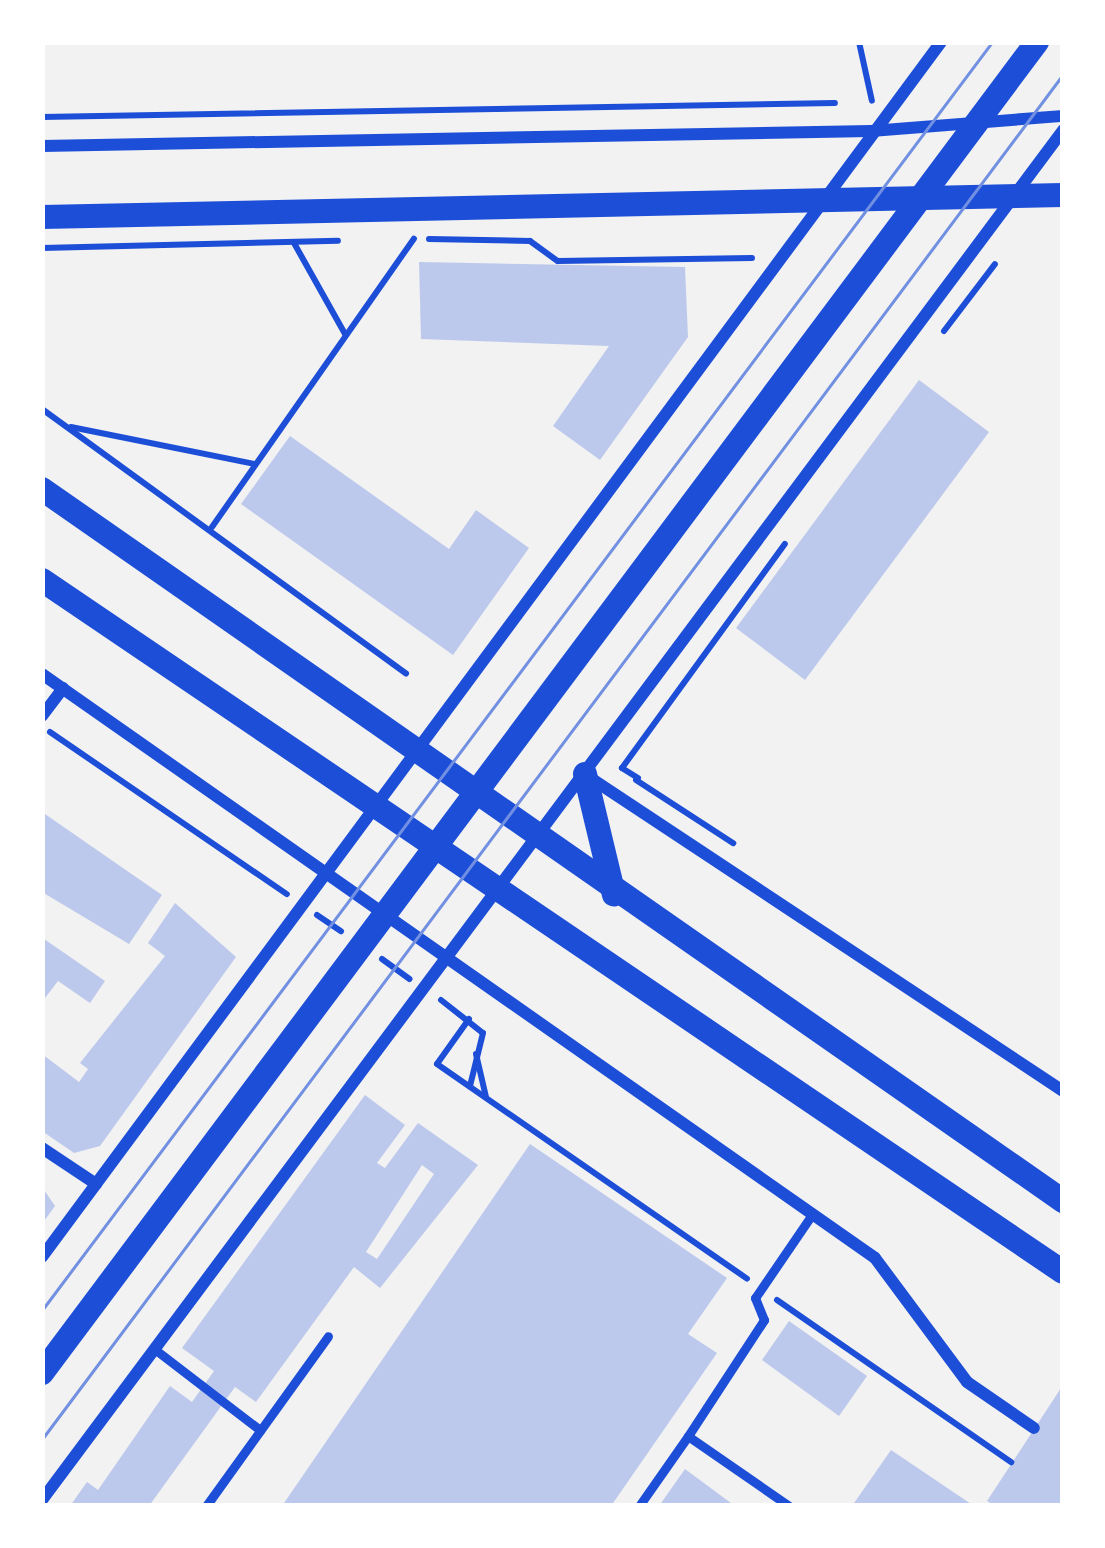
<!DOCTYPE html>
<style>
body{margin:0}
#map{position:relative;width:1105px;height:1548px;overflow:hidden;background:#f2f2f2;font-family:"Varela Round",sans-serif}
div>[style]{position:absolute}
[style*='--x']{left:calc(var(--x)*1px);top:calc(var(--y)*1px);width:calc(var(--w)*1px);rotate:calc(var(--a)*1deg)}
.building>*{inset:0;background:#bdc9ec}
.path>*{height:6px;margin:-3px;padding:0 3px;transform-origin:3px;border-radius:3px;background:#1d4ed8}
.service>*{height:9px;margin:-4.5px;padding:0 4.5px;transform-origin:4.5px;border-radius:4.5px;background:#1d4ed8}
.minor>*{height:12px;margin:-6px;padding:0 6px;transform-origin:6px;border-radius:6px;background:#1d4ed8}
.secondary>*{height:24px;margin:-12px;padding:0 12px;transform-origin:12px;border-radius:12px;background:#1d4ed8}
.tram>*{height:3px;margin:-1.5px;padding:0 1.5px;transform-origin:1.5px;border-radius:1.5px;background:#7290e2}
span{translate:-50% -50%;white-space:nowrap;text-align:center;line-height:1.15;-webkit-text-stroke:10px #fff;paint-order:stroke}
.frame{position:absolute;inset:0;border:45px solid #fff;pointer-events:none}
</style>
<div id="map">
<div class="building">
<div style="clip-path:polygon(419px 262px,685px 267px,688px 337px,600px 460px,553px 426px,609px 346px,421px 339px)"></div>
<div style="clip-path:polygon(919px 380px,989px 432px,805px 680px,736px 628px)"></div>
<div style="clip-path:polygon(290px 436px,449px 549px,476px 510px,529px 548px,453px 655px,241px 504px)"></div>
<div style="clip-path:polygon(42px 812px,162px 895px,129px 944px,42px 892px)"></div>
<div style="clip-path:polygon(175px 903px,236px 957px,100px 1146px,74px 1153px,42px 1131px,42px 1054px,79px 1082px,88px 1069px,80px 1063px,165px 956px,148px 943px)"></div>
<div style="clip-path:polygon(44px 939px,105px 981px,90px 1003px,58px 981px,42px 1002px)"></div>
<div style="clip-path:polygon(evenodd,365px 1095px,405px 1125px,377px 1163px,385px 1168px,418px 1123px,478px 1165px,380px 1288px,354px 1267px,256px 1402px,235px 1387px,149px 1506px,70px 1506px,87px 1482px,98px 1490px,170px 1386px,192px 1402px,214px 1371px,182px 1348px,365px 1095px,422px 1165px,434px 1174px,377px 1259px,366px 1252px,422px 1165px)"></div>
<div style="clip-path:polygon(530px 1144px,727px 1278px,688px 1334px,717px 1353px,611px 1506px,282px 1506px)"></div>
<div style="clip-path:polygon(42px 1187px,55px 1206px,42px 1224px)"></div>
<div style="clip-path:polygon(789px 1321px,867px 1376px,839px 1416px,762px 1360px)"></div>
<div style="clip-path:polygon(1063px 1385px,1063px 1506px,995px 1506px,987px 1501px)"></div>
<div style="clip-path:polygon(891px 1450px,974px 1506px,852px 1506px)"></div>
<div style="clip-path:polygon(685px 1469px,735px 1506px,659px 1506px)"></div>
</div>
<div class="path">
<div style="--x:859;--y:42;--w:60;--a:77.6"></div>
<div style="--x:42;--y:117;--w:793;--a:-1.01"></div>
<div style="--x:429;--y:239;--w:101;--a:1.1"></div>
<div style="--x:530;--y:241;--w:34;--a:36"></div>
<div style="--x:558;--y:261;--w:194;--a:-0.9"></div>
<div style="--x:294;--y:243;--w:104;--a:60.7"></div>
<div style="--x:42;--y:248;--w:296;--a:-1.4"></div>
<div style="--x:944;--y:331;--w:84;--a:-52.7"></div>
<div style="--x:42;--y:409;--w:450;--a:36"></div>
<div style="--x:71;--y:427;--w:188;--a:11.4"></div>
<div style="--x:212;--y:527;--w:352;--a:-55"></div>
<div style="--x:50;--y:732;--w:287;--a:34.4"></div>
<div style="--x:638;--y:778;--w:19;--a:-148"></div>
<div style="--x:622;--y:768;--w:277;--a:-54"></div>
<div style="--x:636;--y:780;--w:116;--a:33"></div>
<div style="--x:317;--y:915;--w:29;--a:34"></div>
<div style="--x:382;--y:959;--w:34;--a:36"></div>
<div style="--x:441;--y:1000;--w:53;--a:38.2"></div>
<div style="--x:483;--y:1033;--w:55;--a:103.8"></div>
<div style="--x:469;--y:1019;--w:55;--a:125.4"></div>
<div style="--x:437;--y:1064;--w:377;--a:34.7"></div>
<div style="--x:476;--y:1054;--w:44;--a:76.9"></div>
<div style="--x:777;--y:1300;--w:285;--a:34.7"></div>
</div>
<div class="service">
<div style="--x:157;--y:1351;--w:130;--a:37.5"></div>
<div style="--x:206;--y:1506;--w:209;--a:-54.3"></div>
<div style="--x:639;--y:1506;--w:85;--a:-55"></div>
<div style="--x:789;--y:1506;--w:123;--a:-145.3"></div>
<div style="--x:688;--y:1436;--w:139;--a:-56.8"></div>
<div style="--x:764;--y:1320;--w:24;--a:-112"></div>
<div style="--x:755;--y:1298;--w:99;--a:-55.7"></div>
</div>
<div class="minor">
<div style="--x:42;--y:146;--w:829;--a:-1.04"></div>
<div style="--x:871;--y:131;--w:193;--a:-4.5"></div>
<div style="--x:42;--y:674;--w:1017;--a:35.03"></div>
<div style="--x:875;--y:1258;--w:154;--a:53.4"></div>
<div style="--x:967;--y:1382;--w:81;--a:34.5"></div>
<div style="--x:42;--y:716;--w:35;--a:-53"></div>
<div style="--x:589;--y:777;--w:569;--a:33.52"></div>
<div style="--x:42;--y:1148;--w:65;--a:33.7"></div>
<div style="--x:42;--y:1257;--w:1511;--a:-53.5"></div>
<div style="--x:42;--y:1500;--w:1709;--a:-53.3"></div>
</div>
<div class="secondary">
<div style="--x:42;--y:217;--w:1021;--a:-1.23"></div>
<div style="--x:42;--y:489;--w:1245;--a:34.89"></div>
<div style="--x:42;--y:580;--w:1233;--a:34.13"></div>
<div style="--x:585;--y:774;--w:124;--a:76.5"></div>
<div style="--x:42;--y:1373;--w:1662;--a:-53.22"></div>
</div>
<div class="tram">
<div style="--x:42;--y:1310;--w:1584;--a:-53.16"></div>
<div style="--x:42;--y:1439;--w:1705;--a:-53.2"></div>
</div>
<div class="frame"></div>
</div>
